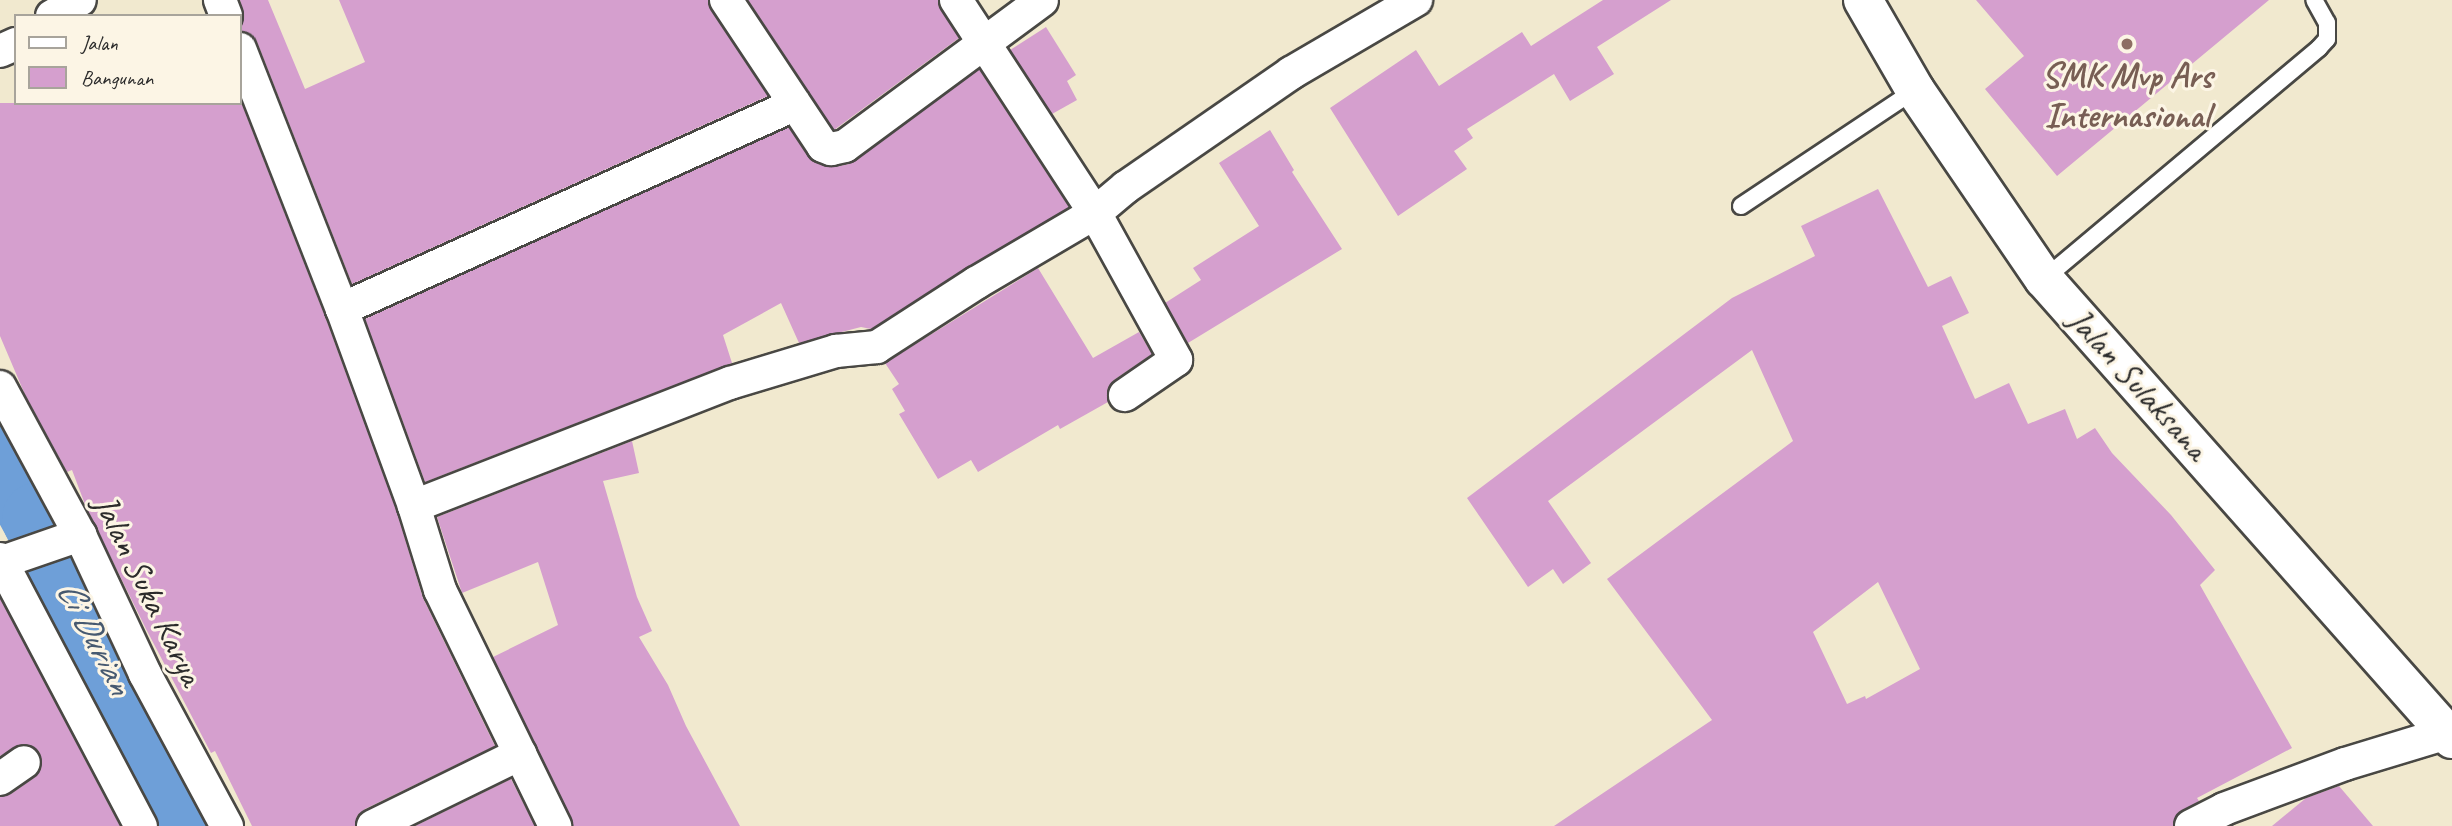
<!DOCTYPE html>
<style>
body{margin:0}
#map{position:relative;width:2452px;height:826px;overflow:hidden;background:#f1e9cf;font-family:Caveat,sans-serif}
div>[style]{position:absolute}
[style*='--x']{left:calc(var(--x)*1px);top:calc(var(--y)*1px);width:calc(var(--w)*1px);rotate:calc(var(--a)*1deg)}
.river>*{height:74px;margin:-37px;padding:0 37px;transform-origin:37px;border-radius:37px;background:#6e9fd8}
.building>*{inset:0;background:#d59fce}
.roads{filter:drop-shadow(2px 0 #494844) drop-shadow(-2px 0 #494844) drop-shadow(0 2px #494844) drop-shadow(0 -2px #494844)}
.lane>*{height:16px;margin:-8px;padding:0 8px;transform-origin:8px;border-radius:8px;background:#fff}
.street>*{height:32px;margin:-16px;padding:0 16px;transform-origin:16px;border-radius:16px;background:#fff}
.secondary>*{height:38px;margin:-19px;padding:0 19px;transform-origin:19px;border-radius:19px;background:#fff}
.dots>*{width:19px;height:19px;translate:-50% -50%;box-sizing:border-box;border:4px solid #fcf5e5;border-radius:50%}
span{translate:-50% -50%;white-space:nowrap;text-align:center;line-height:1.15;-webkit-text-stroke:6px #fcf5e5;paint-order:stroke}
.education-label{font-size:35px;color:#785e54;font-weight:700}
.street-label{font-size:35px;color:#2b2b2b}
.water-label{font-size:37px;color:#465970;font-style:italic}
.legend{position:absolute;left:14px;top:14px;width:228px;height:91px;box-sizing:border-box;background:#fcf5e5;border:2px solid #a8a49b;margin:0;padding:9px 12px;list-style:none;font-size:21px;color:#2b2b2b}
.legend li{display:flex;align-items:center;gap:14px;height:35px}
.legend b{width:35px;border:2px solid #a8a49b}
</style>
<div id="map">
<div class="river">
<div style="--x:0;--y:448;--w:81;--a:61.2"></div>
<div style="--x:39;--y:519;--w:342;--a:63.8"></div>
</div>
<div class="building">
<div style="clip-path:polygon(240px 0,268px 0,305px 89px,365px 62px,339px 0,708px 0,711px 10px,768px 96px,352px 284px,257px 42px,251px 34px,240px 31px,244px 18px)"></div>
<div style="clip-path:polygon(748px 0,938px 0,959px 38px,834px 130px)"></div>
<div style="clip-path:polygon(1603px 0,1671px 0,1597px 47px,1614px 74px,1570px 101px,1554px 74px,1467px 129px,1473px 138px,1454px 151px,1467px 169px,1398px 216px,1330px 108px,1416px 50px,1439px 86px,1522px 32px,1531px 46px)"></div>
<div style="clip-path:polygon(1976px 0,2269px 0,2057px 176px,1985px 89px,2024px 56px)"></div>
<div style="clip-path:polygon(1046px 27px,1076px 75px,1067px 81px,1077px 100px,1052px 114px,1010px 50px)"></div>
<div style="clip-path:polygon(979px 69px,1069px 207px,871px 329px,861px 327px,799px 343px,781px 303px,723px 335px,732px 363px,425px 482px,365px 319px,788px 127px,816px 163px,834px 167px,849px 164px)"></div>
<div style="clip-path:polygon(240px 99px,325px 316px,397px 512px,423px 598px,495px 746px,365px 809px,357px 816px,355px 826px,252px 826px,215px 751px,211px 753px,146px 629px,86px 507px,72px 470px,67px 472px,26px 397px,0 336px,0 103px,240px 103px)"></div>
<div style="clip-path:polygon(1270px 130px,1294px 170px,1292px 172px,1342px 249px,1188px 343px,1165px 303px,1201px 280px,1193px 268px,1259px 226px,1219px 163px)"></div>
<div style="clip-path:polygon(evenodd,1878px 189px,1928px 287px,1951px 276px,1969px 313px,1942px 326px,1975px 399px,2009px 383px,2028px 424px,2065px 409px,2077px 439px,2095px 428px,2112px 453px,2171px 515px,2215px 570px,2200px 585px,2292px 748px,2197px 798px,2199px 801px,2176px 816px,2173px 826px,1554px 826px,1712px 720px,1607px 579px,1793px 441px,1752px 350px,1548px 501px,1591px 563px,1563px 584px,1553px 569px,1528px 587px,1467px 498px,1732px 298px,1815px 256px,1801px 226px,1878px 189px,1878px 582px,1920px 669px,1866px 699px,1865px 696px,1847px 704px,1813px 632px,1878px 582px)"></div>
<div style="clip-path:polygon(1038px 268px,1093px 358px,1139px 332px,1152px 354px,1114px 380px,1108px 388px,1108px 402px,1060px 429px,1058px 425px,978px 472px,971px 460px,938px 479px,899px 414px,905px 411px,892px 389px,899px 384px,885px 363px)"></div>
<div style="clip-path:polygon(632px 441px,639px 473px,603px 481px,637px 597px,652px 631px,639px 637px,668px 685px,686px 726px,740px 826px,573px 826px,493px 657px,558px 625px,538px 562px,462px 593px,437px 517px)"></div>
<div style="clip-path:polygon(0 598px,120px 826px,0 826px,0 797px,11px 794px,35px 777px,42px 761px,39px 751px,23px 744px,0 756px)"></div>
<div style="clip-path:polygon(511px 779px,535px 826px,415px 826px)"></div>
<div style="clip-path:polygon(2339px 786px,2373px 826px,2272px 826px,2306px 798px)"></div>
</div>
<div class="roads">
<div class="lane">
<div style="--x:1741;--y:206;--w:209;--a:-33.7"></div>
<div style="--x:2044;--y:279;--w:359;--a:-40"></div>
<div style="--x:2319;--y:48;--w:12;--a:-48"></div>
<div style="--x:2327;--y:39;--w:16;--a:-90"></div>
<div style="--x:2327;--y:23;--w:26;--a:-119"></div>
</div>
<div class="street">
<div style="--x:220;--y:0;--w:17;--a:69"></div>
<div style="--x:726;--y:0;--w:175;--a:56.4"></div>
<div style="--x:823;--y:146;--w:9;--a:21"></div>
<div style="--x:831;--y:149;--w:14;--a:-12"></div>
<div style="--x:845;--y:146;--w:245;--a:-36.5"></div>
<div style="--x:956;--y:0;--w:254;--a:56.9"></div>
<div style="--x:1095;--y:213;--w:168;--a:61.1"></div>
<div style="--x:1176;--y:360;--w:62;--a:145.5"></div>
<div style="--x:52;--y:16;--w:32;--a:-30"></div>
<div style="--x:240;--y:49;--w:279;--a:68.6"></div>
<div style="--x:342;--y:309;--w:210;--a:69.9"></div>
<div style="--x:414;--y:506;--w:88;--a:72.8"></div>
<div style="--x:440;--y:590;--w:263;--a:64"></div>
<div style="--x:0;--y:51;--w:17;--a:-24"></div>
<div style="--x:342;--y:309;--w:497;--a:-24.3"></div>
<div style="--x:0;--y:387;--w:168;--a:61.6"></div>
<div style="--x:80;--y:535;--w:153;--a:64.9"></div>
<div style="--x:145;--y:674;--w:173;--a:61.7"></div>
<div style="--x:414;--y:506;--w:339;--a:-21.3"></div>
<div style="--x:730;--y:383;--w:111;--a:-16.8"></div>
<div style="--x:836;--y:351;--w:41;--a:-5.6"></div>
<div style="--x:877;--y:347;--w:118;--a:-32.9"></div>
<div style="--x:976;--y:283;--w:138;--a:-30.5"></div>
<div style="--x:1095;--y:213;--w:40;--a:-40"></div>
<div style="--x:1126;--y:187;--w:201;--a:-34.6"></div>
<div style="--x:1291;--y:73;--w:145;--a:-30.3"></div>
<div style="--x:0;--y:559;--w:302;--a:62.2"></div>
<div style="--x:2;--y:562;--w:83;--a:-19.1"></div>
<div style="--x:0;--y:779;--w:29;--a:-35"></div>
<div style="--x:373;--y:826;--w:164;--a:-26.1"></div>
<div style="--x:2191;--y:826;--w:37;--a:-27"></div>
<div style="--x:2224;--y:809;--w:129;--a:-20.4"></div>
<div style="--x:2345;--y:764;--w:107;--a:-16.9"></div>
</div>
<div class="secondary">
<div style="--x:1863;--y:0;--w:104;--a:60"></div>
<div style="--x:1915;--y:90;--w:229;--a:55.7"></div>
<div style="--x:2044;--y:279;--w:615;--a:48.43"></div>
</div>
</div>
<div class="dots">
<div style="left:2127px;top:44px;background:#8d6e63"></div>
</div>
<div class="education-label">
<span style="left:2127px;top:96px">SMK Mvp Ars<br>Internasional</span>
</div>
<div class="street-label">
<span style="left:2138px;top:384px;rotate:48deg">Jalan Sulaksana</span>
<span style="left:148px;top:590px;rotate:64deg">Jalan Suka Karya</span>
</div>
<div class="water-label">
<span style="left:95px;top:637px;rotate:63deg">Ci Durian</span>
</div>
<ul class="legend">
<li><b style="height:9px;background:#fff"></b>Jalan</li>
<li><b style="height:19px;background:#d59fce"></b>Bangunan</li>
</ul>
</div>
